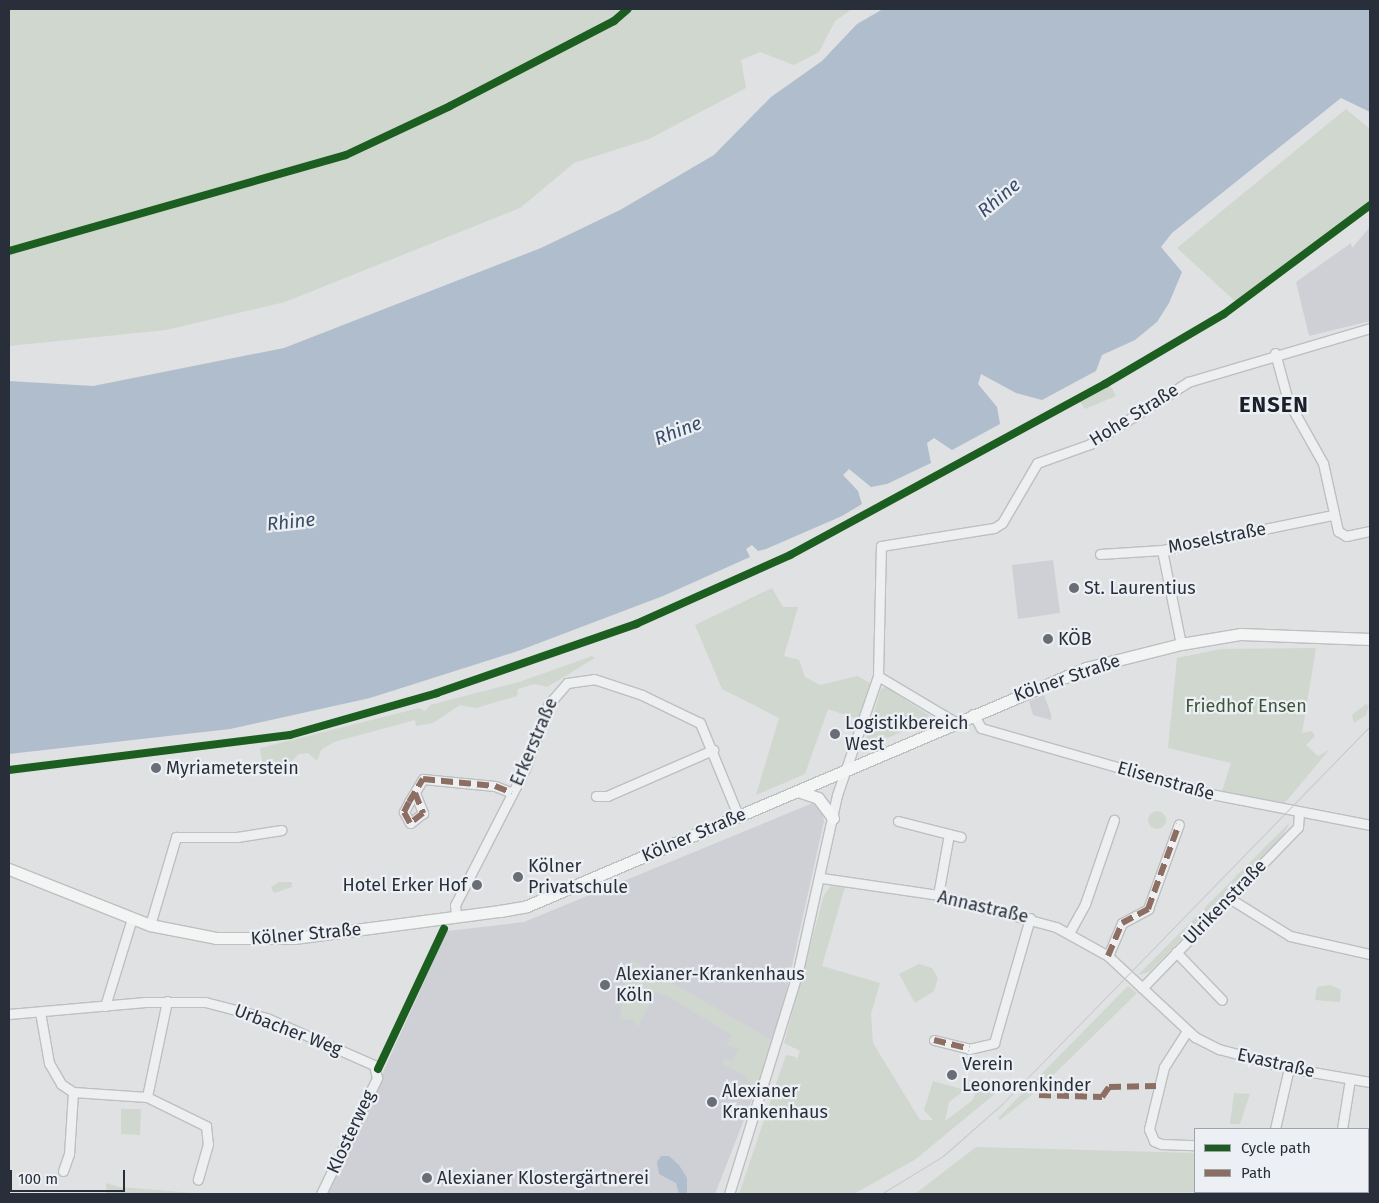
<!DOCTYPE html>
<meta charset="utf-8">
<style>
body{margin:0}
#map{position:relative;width:1379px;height:1203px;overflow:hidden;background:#dfe1e3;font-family:"Fira Sans",sans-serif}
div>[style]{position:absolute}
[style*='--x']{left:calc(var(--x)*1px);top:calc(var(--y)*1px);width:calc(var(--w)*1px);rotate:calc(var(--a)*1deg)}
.built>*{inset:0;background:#ced0d6}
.green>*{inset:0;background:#d0d7cf}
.round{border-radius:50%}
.water>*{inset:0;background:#b0bdcc}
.roads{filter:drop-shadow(1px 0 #bdbfc1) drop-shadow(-1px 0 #bdbfc1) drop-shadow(0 1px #bdbfc1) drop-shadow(0 -1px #bdbfc1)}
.minor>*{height:9px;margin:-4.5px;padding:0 4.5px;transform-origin:4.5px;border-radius:4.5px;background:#eeeff1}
.major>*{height:11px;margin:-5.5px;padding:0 5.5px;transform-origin:5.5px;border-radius:5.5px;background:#f3f4f4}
.tram>*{height:1px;margin:-0.5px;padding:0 0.5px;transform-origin:0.5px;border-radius:0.5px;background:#c8c9cb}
.quiet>*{height:6px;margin-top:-3px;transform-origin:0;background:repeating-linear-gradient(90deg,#8d6e63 0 12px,transparent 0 18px)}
.cycleway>*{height:8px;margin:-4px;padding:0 4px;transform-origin:4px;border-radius:4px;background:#1b5e20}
.dots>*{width:14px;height:14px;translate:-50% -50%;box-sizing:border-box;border:2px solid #eceff3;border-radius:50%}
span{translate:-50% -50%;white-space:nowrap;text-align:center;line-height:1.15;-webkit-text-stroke:4.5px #eceff3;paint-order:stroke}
.street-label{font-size:18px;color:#292f3a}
.poi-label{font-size:18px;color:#292f3a}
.left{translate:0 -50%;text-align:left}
.right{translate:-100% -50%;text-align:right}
.park-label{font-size:18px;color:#3c5437}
.water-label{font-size:19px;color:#384c69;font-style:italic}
.district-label{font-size:22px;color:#1b202b;font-weight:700;letter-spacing:1px}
.frame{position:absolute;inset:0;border:10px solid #292f3a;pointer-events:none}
.legend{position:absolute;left:1194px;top:1128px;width:175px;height:65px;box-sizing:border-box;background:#eceff3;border:1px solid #9ea2a9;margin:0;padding:6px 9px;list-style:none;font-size:15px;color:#292f3a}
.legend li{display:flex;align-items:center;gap:10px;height:25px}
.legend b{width:25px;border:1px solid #9ea2a9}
.scale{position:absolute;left:10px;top:1170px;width:115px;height:22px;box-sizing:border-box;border:2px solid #292f3a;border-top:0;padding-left:6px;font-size:15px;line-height:18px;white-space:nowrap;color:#292f3a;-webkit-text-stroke:4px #eceff3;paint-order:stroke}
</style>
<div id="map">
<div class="built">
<div style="clip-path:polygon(1370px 227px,1370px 321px,1309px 336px,1296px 282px,1351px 243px,1352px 248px)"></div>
<div style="clip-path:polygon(1053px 560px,1060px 613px,1018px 619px,1012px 565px)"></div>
<div style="clip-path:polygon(1044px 695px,1051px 714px,1051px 720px,1033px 715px,1029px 701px)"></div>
<div style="clip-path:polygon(813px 803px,822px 810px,824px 821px,776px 1038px,715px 1194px,328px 1194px,447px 931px,524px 922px)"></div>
</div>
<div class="green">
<div style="clip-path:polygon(9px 9px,852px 9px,835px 21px,819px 52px,794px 65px,760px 52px,741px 60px,746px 88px,649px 139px,574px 163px,520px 208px,285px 302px,166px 330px,9px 346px)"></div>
<div style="clip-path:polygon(1346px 109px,1370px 129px,1370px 202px,1237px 303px,1177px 248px)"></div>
<div style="clip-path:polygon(1109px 383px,1116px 396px,1085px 409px,1079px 401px)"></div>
<div style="clip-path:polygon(772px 588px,783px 607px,798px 607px,784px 656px,799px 660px,805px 677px,820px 685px,857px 676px,870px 683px,858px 719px,828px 709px,805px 774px,756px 795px,779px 718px,722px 689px,695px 625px)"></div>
<div style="clip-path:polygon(1316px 648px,1302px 733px,1312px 731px,1315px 736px,1306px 745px,1318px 756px,1329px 750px,1284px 804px,1222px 791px,1231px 763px,1168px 748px,1177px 658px,1221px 649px)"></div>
<div style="clip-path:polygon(592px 656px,595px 658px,547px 687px,534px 684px,518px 689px,517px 696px,476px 708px,460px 705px,433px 723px,416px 726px,415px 720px,334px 742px,321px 750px,317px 761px,308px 753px,299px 754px,290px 763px,263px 768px,260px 748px,419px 708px,425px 711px,430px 705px,522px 681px)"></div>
<div style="clip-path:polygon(886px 687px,933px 718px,863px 749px,881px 689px)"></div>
<div style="clip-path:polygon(1366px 704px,1369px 706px,1366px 715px,1354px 723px,1352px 715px)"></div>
<div class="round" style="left:1148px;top:811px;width:18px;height:18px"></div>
<div style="clip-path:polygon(1290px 822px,1283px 835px,1149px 972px,1138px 975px)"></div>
<div style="clip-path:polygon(279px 882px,292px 882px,292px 887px,274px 893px,271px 887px)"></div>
<div style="clip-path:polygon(831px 886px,845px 887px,822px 966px,880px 983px,871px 1014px,873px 1043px,920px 1120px,933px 1120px,924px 1110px,933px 1081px,965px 1090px,949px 1102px,945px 1121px,973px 1100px,980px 1080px,1003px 1087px,916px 1159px,854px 1194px,739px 1194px,786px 1055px,796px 1057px,796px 1061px,800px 1051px,784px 1043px,824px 895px)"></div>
<div style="clip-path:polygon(632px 960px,772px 1040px,756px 1092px,744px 1075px,722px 1064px,724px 1058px,733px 1061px,739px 1049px,727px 1046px,731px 1035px,669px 997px,655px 992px,638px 1027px,632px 1020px,620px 1019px,622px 994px,627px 978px,634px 975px,628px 967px)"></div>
<div style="clip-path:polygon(919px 964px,932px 968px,938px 978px,934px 991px,915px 1003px,899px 974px)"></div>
<div style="clip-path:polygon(1330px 985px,1341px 990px,1340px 1002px,1315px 1000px,1317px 987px)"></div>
<div style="clip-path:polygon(1128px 986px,1137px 993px,1038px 1090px,1000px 1120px,998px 1118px)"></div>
<div style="clip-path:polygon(1234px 1093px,1250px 1094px,1240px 1124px,1230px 1124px)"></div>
<div style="clip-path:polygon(121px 1109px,141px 1109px,140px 1135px,121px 1134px)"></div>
<div style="clip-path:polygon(976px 1147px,1195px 1153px,1195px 1192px,1368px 1188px,1370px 1194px,915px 1194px)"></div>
<div style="clip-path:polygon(106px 1183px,119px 1187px,206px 1194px,106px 1194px)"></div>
</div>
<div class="water">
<div style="clip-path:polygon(883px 9px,1370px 9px,1370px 112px,1341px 98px,1172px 233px,1161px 247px,1182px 272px,1169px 303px,1157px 322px,1135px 340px,1102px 355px,1096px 371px,1042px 400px,1016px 393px,981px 374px,978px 384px,997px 407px,1000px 424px,952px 450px,934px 438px,927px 443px,931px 463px,887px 484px,871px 487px,849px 469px,843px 475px,858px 491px,862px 504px,842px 516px,766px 549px,758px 551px,752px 545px,746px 549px,750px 557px,663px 596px,518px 651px,370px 698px,230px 729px,9px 754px,9px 381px,93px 386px,284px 348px,541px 248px,620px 210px,714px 155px,771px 97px,822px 61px,857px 24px)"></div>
<div style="clip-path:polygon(661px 1156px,669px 1156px,679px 1165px,687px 1178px,687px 1194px,679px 1194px,676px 1183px,659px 1174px,657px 1162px)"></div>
</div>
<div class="roads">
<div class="minor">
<div style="--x:1275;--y:353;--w:50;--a:74.8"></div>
<div style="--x:1288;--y:401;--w:71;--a:60.6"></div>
<div style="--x:1323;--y:463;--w:70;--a:77.6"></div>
<div style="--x:1338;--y:531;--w:9;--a:32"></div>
<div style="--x:1346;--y:536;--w:25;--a:-12"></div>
<div style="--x:1162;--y:550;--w:96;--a:78.6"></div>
<div style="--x:1100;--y:554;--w:62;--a:-3.7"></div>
<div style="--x:1162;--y:550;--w:175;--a:-11.6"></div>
<div style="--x:878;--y:676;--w:90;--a:30.9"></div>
<div style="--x:973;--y:714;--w:16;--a:60"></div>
<div style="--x:981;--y:728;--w:239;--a:16"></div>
<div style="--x:1211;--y:794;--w:162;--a:11"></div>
<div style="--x:415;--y:793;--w:22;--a:68"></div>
<div style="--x:423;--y:813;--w:16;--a:142"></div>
<div style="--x:410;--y:823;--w:13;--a:-119"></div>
<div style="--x:404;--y:812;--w:11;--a:-63"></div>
<div style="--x:409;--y:802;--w:27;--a:-59"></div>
<div style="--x:423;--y:779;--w:72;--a:5.6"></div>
<div style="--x:495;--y:786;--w:18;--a:22"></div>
<div style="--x:596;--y:796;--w:11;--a:0"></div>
<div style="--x:607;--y:796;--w:116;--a:-23.5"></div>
<div style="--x:898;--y:821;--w:53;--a:14.3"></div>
<div style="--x:949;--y:834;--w:62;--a:100.2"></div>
<div style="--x:949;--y:834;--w:12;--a:14"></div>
<div style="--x:822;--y:878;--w:117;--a:8.3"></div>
<div style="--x:938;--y:895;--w:122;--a:15.2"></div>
<div style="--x:1056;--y:927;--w:60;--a:29.1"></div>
<div style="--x:1108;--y:956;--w:119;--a:43"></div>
<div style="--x:1195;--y:1037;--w:27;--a:27"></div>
<div style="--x:1219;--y:1049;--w:73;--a:15.2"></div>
<div style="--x:1289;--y:1068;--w:82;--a:9.8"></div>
<div style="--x:1229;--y:898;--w:72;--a:31.9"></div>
<div style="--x:1290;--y:936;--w:82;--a:12.7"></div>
<div style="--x:456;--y:916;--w:11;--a:-95"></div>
<div style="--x:455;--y:905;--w:153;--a:-62.8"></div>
<div style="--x:525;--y:769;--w:68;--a:-70.2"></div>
<div style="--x:548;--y:705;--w:29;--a:-49"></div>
<div style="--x:567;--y:683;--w:27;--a:-8"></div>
<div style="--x:594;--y:679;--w:51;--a:18.4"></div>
<div style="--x:642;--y:695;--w:64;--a:25.8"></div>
<div style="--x:700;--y:723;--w:100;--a:67.6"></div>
<div style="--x:150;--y:925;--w:92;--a:-73.5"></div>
<div style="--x:176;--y:837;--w:61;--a:0"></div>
<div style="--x:237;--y:837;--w:45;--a:-9"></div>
<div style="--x:1069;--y:933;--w:33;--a:-61"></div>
<div style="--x:1085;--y:904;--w:89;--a:-71"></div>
<div style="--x:1176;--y:952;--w:66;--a:46.2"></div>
<div style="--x:1108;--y:956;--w:36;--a:-67"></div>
<div style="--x:1122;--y:923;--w:30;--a:-28"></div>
<div style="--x:1148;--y:909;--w:90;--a:-70"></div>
<div style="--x:1142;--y:988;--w:224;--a:-45.9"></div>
<div style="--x:1298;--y:827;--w:14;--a:-86"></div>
<div style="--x:167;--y:1001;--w:98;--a:101.8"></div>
<div style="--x:147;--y:1097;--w:66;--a:26.2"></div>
<div style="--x:206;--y:1126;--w:18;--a:84"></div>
<div style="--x:208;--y:1144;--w:37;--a:106"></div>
<div style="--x:105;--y:1006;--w:92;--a:-72.9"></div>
<div style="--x:40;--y:1012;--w:52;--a:80"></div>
<div style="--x:49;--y:1063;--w:24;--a:60"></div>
<div style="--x:61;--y:1084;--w:14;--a:34"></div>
<div style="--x:73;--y:1092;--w:74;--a:3.9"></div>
<div style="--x:9;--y:1014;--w:137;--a:-5"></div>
<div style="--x:145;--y:1002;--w:60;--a:0"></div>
<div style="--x:205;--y:1002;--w:64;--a:14.5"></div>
<div style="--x:267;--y:1018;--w:117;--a:23.7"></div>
<div style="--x:374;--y:1065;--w:13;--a:77"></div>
<div style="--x:377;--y:1078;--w:129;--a:115.8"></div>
<div style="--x:1187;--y:1031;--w:43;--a:122.6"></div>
<div style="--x:1164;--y:1067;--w:64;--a:103.6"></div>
<div style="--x:1149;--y:1129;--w:13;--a:67"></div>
<div style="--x:1154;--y:1141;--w:8;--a:23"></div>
<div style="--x:1161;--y:1144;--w:34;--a:2"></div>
<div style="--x:934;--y:1040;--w:36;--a:14"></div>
<div style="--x:969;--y:1049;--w:26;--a:-13"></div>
<div style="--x:994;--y:1043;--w:130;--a:-73.9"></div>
<div style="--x:1275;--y:1129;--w:63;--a:-77.1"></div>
<div style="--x:1342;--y:1129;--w:51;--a:-80.9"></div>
<div style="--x:63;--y:1171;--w:18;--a:-71"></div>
<div style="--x:69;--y:1154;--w:62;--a:-86.3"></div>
<div style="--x:729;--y:1194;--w:233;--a:-72.8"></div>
<div style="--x:798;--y:971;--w:180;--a:-77.5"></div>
<div style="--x:837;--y:795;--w:126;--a:-71"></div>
<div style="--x:878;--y:676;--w:130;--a:-88.7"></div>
<div style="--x:881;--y:546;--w:114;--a:-9.1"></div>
<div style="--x:994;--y:528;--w:9;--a:-32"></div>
<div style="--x:1002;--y:523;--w:69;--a:-59.7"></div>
<div style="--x:1037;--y:463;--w:56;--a:-19.7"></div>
<div style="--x:1090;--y:444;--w:116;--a:-32.3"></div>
<div style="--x:1188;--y:382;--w:190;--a:-16.5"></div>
</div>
<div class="major">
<div style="--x:798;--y:791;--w:21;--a:19"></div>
<div style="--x:818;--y:798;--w:25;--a:53"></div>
<div style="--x:9;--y:869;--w:152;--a:21.7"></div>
<div style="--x:150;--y:925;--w:67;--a:11.1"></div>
<div style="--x:216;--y:938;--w:78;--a:0"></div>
<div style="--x:294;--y:938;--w:208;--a:-7.5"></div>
<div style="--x:500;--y:911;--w:27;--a:-10"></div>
<div style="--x:527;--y:906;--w:608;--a:-23.06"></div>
<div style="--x:1086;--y:668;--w:98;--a:-14.2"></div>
<div style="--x:1181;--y:644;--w:61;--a:-9.5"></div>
<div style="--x:1241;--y:634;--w:129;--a:2.2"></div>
</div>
</div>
<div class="tram">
<div style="--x:881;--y:1194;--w:73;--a:-31.5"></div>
<div style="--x:943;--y:1156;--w:79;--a:-41.4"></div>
<div style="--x:1002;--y:1104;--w:528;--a:-45.77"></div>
</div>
<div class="quiet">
<div style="--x:415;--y:793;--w:22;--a:68"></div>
<div style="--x:423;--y:813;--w:16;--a:142"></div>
<div style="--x:410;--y:823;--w:13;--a:-119"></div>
<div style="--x:404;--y:812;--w:11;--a:-63"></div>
<div style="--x:409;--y:802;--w:27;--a:-59"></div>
<div style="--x:423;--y:779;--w:72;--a:5.6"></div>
<div style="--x:495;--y:786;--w:18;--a:22"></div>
<div style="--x:1108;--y:956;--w:36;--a:-67"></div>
<div style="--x:1122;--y:923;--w:30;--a:-28"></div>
<div style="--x:1148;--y:909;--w:90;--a:-70"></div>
<div style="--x:934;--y:1040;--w:36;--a:14"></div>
<div style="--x:1039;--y:1095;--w:63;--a:1.8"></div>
<div style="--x:1102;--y:1097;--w:12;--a:-55"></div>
<div style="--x:1109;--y:1087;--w:47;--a:-1.2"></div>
</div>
<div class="cycleway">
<div style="--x:9;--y:251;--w:350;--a:-15.9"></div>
<div style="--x:346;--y:155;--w:115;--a:-25.2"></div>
<div style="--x:450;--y:106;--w:185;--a:-27.4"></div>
<div style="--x:614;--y:21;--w:18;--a:-41"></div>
<div style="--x:9;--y:770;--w:283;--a:-7.1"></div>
<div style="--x:290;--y:735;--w:153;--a:-15.9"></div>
<div style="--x:437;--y:693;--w:211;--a:-19.1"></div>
<div style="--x:636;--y:624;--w:169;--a:-24.1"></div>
<div style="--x:790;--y:555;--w:358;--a:-28.5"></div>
<div style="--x:1105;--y:384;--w:138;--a:-30.5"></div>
<div style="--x:1224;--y:314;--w:182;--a:-36.7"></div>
<div style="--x:378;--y:1069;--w:155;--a:-64.8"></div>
</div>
<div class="dots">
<div style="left:1074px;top:588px;background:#696d75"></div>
<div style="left:1048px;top:639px;background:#696d75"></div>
<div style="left:835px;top:734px;background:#696d75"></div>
<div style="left:156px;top:768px;background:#696d75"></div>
<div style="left:518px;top:877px;background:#696d75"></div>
<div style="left:477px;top:885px;background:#696d75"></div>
<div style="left:605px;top:985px;background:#696d75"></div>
<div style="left:952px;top:1075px;background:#696d75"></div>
<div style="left:712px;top:1102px;background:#696d75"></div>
<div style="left:427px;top:1178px;background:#696d75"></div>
</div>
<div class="street-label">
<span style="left:1134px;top:415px;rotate:-32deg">Hohe Straße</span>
<span style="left:1217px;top:538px;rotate:-11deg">Moselstraße</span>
<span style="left:1067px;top:678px;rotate:-19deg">Kölner Straße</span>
<span style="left:534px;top:742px;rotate:-67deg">Erkerstraße</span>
<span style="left:1166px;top:781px;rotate:16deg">Elisenstraße</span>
<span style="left:694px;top:835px;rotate:-23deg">Kölner Straße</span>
<span style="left:1225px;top:902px;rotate:-46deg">Ulrikenstraße</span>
<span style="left:983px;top:907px;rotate:13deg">Annastraße</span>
<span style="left:306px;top:934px;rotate:-5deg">Kölner Straße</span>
<span style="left:288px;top:1030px;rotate:21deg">Urbacher Weg</span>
<span style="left:1276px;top:1063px;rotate:13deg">Evastraße</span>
<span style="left:351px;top:1132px;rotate:-65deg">Klosterweg</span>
</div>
<div class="poi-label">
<span class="left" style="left:1084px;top:588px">St. Laurentius</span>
<span class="left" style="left:1058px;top:639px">KÖB</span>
<span class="left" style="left:845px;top:734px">Logistikbereich<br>West</span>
<span class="left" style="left:166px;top:768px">Myriameterstein</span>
<span class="left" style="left:528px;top:877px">Kölner<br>Privatschule</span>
<span class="right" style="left:467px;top:885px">Hotel Erker Hof</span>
<span class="left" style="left:616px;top:985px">Alexianer-Krankenhaus<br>Köln</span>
<span class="left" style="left:962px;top:1075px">Verein<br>Leonorenkinder</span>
<span class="left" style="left:722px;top:1102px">Alexianer<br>Krankenhaus</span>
<span class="left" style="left:437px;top:1178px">Alexianer Klostergärtnerei</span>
</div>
<div class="park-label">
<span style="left:1246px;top:706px">Friedhof Ensen</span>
</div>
<div class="water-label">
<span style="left:999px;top:198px;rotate:-40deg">Rhine</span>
<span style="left:678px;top:431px;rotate:-21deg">Rhine</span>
<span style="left:291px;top:522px;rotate:-6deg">Rhine</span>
</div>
<div class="district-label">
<span style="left:1274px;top:405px">ENSEN</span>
</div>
<div class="frame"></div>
<ul class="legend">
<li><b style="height:6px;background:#1b5e20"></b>Cycle path</li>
<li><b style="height:6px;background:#8d6e63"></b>Path</li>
</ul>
<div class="scale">100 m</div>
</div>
